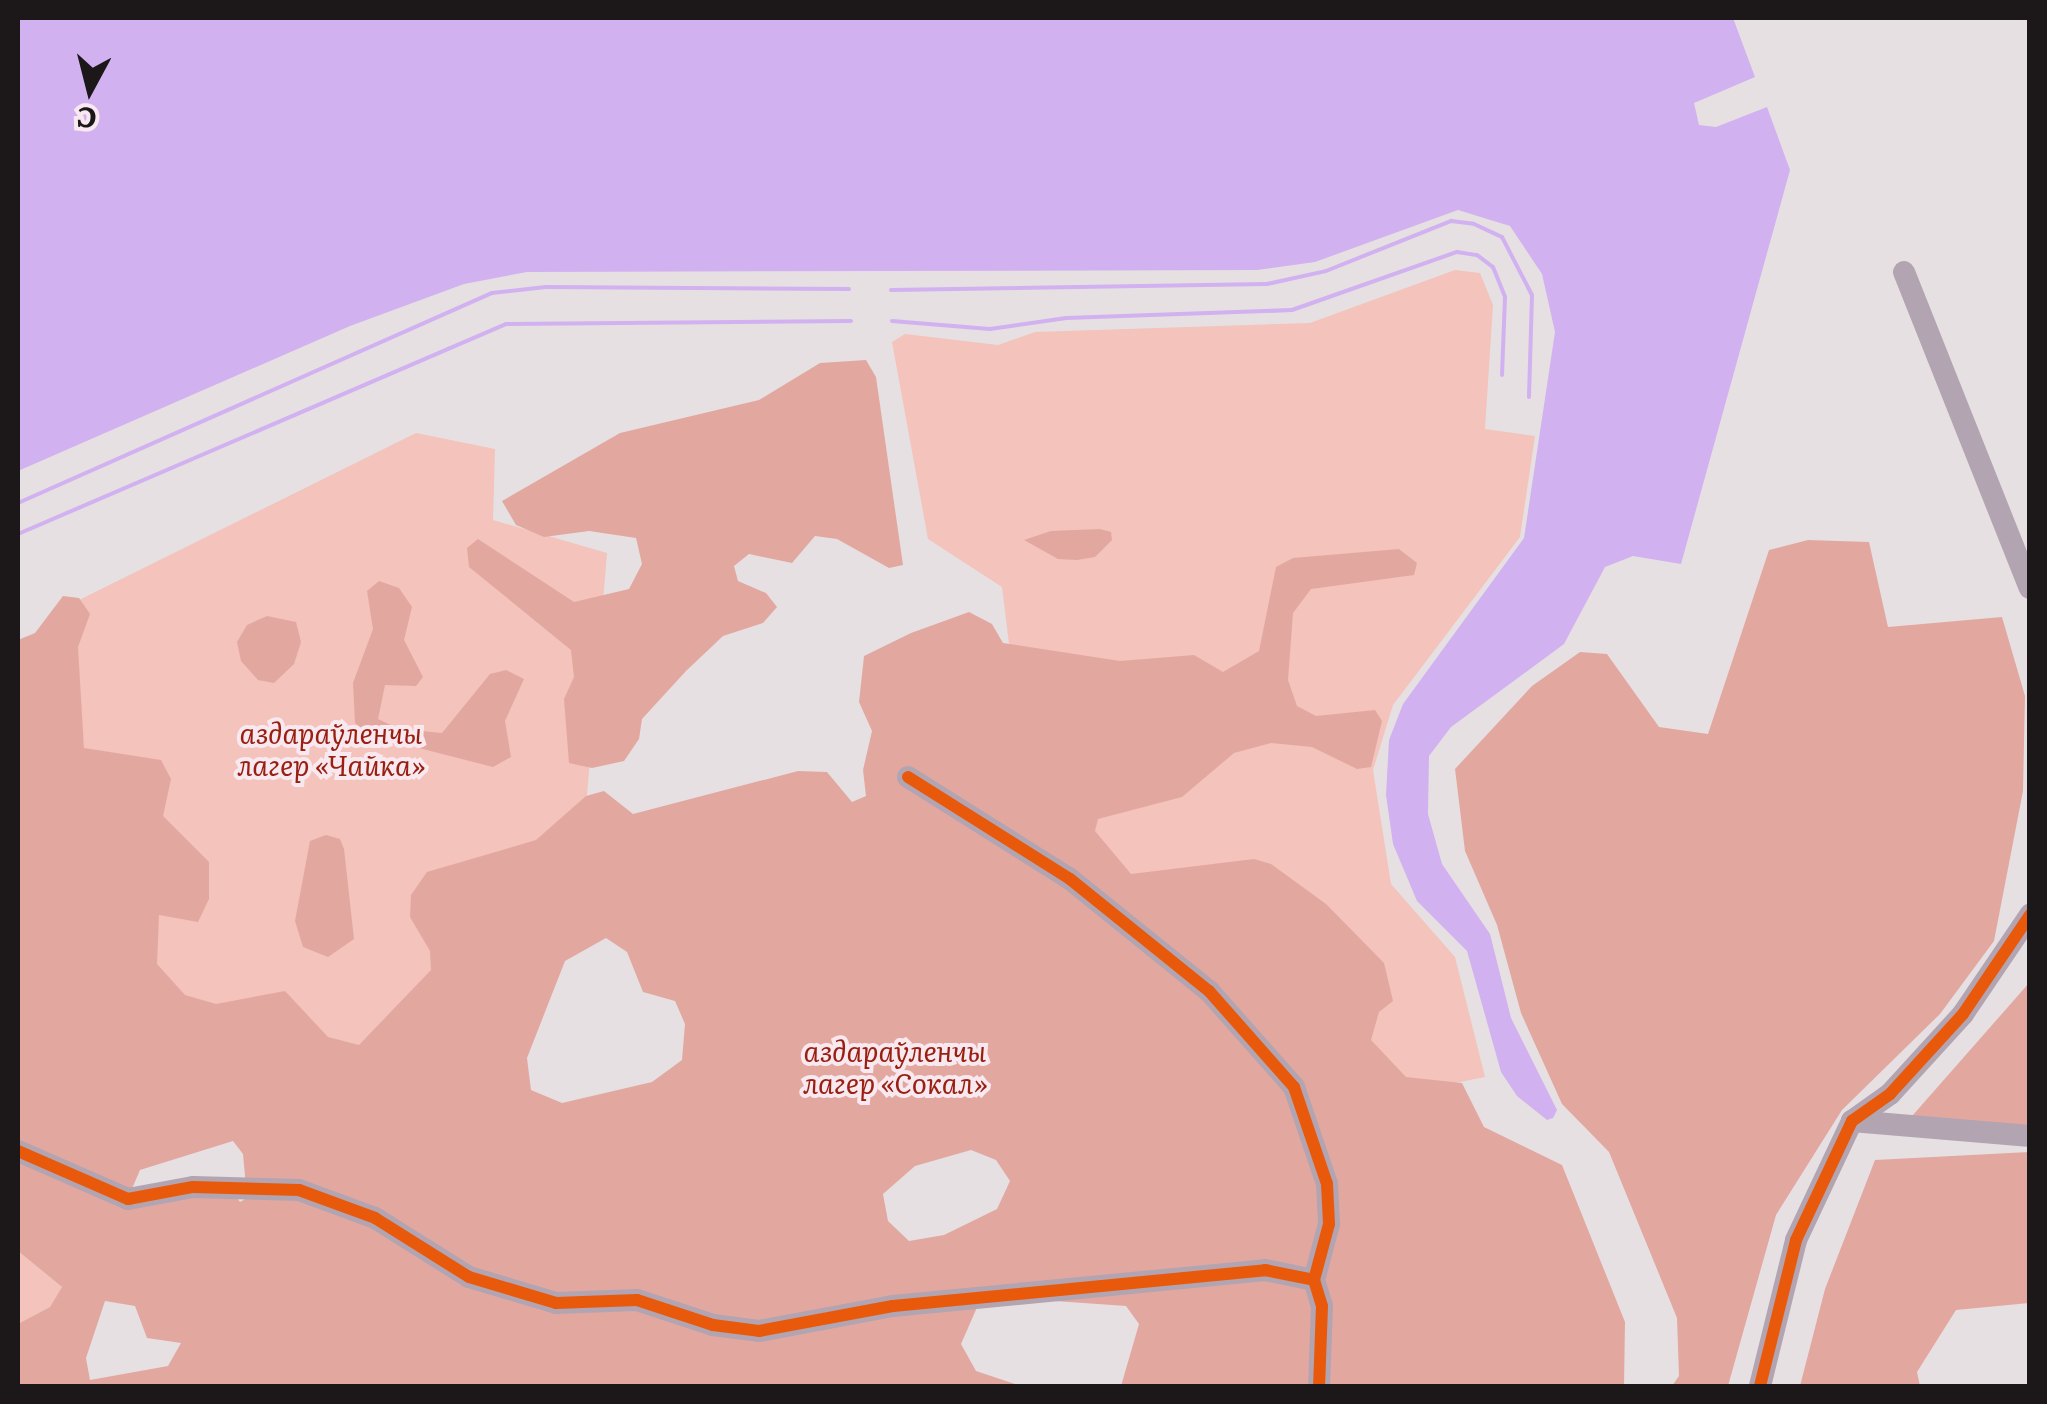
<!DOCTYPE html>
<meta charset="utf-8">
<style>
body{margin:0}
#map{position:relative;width:2047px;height:1404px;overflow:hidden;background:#e6e0e3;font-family:Literata,serif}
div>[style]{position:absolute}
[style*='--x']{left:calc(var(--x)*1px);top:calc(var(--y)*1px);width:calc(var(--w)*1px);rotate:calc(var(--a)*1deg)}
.green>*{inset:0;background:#f3c3bc}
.forest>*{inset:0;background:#e2a8a0}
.water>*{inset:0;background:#d1b1f0}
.stream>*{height:4px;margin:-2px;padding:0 2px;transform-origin:2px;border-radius:2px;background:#d1b1f0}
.minor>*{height:22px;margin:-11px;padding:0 11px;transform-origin:11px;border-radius:11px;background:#b3a4b1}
.cycleway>*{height:12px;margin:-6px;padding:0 6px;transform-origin:6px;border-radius:6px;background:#e8590c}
span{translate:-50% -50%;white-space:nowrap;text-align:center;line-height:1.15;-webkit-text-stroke:8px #f8e9f0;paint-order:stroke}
.park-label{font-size:28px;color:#991f11;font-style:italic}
.frame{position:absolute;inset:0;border:20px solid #1c1719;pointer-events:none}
.north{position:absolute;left:40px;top:40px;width:100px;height:100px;-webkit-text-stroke:8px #f8e9f0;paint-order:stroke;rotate:187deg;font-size:28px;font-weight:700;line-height:40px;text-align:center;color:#1c1719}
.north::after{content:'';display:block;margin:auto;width:35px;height:45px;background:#1c1719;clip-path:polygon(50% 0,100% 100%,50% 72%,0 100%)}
</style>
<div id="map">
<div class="green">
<div style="clip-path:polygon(1455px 270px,1480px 273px,1493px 305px,1485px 429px,1535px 436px,1520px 537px,1393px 705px,1373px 770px,1391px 884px,1455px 957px,1485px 1077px,1349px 1104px,1031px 822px,1002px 587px,928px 539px,892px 342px,905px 334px,998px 345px,1035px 332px,1310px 323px)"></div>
<div style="clip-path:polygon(416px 433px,495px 449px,493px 520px,607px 553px,585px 819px,349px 1120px,117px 1056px,69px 605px)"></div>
<div style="clip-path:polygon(18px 1251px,62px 1287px,50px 1307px,19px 1324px)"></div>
</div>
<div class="forest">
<div style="clip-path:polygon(866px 360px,876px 377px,903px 565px,889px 568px,837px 539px,815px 536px,792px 563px,749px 554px,734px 566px,738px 581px,766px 593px,777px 607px,763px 623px,723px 636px,686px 671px,642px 719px,639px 739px,624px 761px,592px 768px,569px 763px,564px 699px,574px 677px,571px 650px,469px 567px,467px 548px,478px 539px,574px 602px,629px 589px,642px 564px,636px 538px,589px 531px,544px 537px,516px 525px,502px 501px,620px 433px,759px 400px,820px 363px)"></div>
<div style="clip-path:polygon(1100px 529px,1111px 532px,1112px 540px,1095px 557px,1077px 560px,1058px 559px,1024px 540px,1051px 531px)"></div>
<div style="clip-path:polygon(1808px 540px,1869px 542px,1888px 627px,2002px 617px,2025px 696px,2023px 791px,1994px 941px,1940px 1014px,1842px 1110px,1776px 1215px,1728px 1386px,1672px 1386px,1679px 1376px,1677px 1318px,1609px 1152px,1562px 1104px,1521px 1013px,1497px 925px,1465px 851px,1455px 769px,1532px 686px,1580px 652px,1607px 654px,1659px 727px,1708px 734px,1769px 550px)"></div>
<div style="clip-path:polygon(evenodd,1399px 549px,1417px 563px,1414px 575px,1311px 589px,1293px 613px,1288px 680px,1297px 706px,1316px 716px,1375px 710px,1382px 721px,1371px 767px,1357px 769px,1312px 747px,1271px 743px,1234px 753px,1182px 797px,1098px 819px,1095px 831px,1131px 874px,1254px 859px,1271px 864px,1326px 904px,1384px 963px,1393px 1001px,1379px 1012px,1371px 1040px,1406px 1077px,1462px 1083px,1484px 1127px,1562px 1165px,1625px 1322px,1624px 1386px,1121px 1386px,1139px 1324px,1126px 1306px,982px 1296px,961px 1344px,976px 1371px,1021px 1386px,18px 1386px,18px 1324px,50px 1307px,62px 1287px,18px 1251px,18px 640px,35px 633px,63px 596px,79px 598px,90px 614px,78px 647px,84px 748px,161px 760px,171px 779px,163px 816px,209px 862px,209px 899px,198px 922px,159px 915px,157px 964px,185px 995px,216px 1004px,285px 991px,328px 1037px,359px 1045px,431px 970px,430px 951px,410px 917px,411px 895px,427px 872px,536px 840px,586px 796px,604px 791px,633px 814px,798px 771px,827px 772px,852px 802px,866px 796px,863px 770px,872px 731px,859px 702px,864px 656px,911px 633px,969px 612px,992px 624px,1003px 643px,1120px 661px,1194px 655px,1223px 672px,1259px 651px,1276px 567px,1293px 558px,1399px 549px,606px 938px,627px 952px,643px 992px,675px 1001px,685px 1024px,682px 1060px,652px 1082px,562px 1103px,531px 1090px,527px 1058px,565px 961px,606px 938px,1399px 549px,233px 1141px,243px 1154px,247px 1198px,240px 1202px,227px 1184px,131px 1191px,140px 1170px,233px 1141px,1399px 549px,971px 1150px,996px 1160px,1010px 1181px,997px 1209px,944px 1235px,909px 1241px,888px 1221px,883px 1194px,915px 1166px,971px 1150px,1399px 549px,105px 1301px,135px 1306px,147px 1338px,181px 1343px,168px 1366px,90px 1380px,86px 1358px,105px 1301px)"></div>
<div style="clip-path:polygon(379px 581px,399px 588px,412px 607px,404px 640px,423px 677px,416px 686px,385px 685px,378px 719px,399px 729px,442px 733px,490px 674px,506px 670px,524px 679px,505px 721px,511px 757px,493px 767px,372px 736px,355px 723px,353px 683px,373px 629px,367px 591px)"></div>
<div style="clip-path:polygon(267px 616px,296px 622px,301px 642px,294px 664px,274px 683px,258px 680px,241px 661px,237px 642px,247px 625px)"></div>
<div style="clip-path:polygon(326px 835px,340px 839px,344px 849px,354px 939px,328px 957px,303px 947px,295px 921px,310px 841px)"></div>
<div style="clip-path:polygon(2029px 983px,2029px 1128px,1898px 1132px)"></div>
<div style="clip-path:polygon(2029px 1152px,2029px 1303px,1956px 1310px,1917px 1372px,1920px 1386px,1800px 1386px,1825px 1289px,1875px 1160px)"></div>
</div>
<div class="water">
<div style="clip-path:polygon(18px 18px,1733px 18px,1755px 77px,1694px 103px,1699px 125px,1716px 127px,1767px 107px,1790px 170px,1681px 564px,1633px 556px,1605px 567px,1564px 644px,1451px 727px,1429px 756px,1428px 814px,1442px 864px,1490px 934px,1511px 1018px,1557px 1110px,1553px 1118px,1547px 1120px,1517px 1096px,1501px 1072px,1467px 951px,1417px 901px,1393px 844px,1386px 795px,1389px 740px,1403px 704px,1524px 538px,1555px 332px,1542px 274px,1510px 226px,1458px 210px,1315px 262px,1257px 270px,527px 272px,464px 284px,350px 326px,18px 471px)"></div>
</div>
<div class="stream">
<div style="--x:891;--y:290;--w:376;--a:-0.9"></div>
<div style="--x:1267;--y:284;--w:60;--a:-12.4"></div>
<div style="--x:1326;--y:271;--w:135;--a:-21.8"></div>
<div style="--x:1451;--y:221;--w:23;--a:7"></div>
<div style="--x:1474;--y:224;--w:31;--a:25"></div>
<div style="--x:1502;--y:237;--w:65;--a:62.7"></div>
<div style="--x:1532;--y:295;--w:102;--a:91.7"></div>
<div style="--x:892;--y:321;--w:98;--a:4.7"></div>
<div style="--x:990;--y:329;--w:77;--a:-8.2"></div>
<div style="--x:1066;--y:318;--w:226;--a:-2"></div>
<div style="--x:1292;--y:310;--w:175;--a:-19.4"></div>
<div style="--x:1457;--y:252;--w:20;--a:9"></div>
<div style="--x:1477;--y:255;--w:20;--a:37"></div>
<div style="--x:1493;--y:267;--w:32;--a:68"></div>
<div style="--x:1505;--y:297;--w:78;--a:92.2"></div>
<div style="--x:18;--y:503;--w:518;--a:-23.9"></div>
<div style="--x:492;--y:293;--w:54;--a:-6.3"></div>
<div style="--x:546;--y:287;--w:303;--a:0.4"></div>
<div style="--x:18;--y:534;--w:531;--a:-23.28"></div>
<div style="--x:506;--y:324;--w:345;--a:-0.5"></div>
</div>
<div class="minor">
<div style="--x:1904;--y:272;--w:340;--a:68.3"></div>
<div style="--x:908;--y:777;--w:191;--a:32.2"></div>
<div style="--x:1070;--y:879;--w:179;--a:38.9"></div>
<div style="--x:1209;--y:991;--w:128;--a:48.5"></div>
<div style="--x:1294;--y:1087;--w:102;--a:71.2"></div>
<div style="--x:1327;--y:1184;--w:40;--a:87.1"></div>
<div style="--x:1329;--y:1224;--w:58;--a:105"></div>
<div style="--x:1852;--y:1121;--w:179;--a:4.8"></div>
<div style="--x:18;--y:1151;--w:120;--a:23.6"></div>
<div style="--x:128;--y:1199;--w:66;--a:-10.5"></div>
<div style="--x:193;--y:1187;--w:106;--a:1.6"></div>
<div style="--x:299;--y:1190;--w:81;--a:20.2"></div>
<div style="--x:375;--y:1218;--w:111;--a:32.1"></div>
<div style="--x:469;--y:1277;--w:91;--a:16.6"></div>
<div style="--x:556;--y:1303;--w:81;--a:-2.1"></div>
<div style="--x:637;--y:1300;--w:80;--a:18.2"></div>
<div style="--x:713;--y:1325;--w:46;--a:7.4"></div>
<div style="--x:759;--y:1331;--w:136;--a:-10.6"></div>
<div style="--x:893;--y:1306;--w:374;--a:-5.5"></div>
<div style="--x:1265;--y:1270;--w:50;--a:11.5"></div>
<div style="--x:1314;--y:1280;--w:27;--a:73"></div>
<div style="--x:1322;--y:1306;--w:80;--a:92.1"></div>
<div style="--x:1760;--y:1386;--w:150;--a:-76.1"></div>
<div style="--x:1796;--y:1240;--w:132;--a:-64.8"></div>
<div style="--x:1852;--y:1121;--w:47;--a:-35.4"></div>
<div style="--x:1890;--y:1094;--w:108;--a:-47.6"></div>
<div style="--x:1963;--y:1014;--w:120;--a:-55.9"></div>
</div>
<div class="cycleway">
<div style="--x:908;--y:777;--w:191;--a:32.2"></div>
<div style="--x:1070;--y:879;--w:179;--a:38.9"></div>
<div style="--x:1209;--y:991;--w:128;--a:48.5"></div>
<div style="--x:1294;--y:1087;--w:102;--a:71.2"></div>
<div style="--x:1327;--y:1184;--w:40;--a:87.1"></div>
<div style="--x:1329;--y:1224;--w:58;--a:105"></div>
<div style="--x:18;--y:1151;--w:120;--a:23.6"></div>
<div style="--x:128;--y:1199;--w:66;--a:-10.5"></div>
<div style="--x:193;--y:1187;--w:106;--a:1.6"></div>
<div style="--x:299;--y:1190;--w:81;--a:20.2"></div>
<div style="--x:375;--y:1218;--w:111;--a:32.1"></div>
<div style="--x:469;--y:1277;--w:91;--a:16.6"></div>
<div style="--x:556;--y:1303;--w:81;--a:-2.1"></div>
<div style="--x:637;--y:1300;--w:80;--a:18.2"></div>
<div style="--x:713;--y:1325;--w:46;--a:7.4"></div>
<div style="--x:759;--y:1331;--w:136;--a:-10.6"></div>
<div style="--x:893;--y:1306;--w:374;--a:-5.5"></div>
<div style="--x:1265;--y:1270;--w:50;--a:11.5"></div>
<div style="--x:1314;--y:1280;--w:27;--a:73"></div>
<div style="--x:1322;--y:1306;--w:80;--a:92.1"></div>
<div style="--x:1760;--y:1386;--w:150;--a:-76.1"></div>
<div style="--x:1796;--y:1240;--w:132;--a:-64.8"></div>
<div style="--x:1852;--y:1121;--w:47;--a:-35.4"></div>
<div style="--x:1890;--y:1094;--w:108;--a:-47.6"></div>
<div style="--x:1963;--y:1014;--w:120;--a:-55.9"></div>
</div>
<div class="park-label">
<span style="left:331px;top:748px">аздараўленчы<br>лагер «Чайка»</span>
<span style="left:895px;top:1066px">аздараўленчы<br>лагер «Сокал»</span>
</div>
<div class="frame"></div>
<div class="north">С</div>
</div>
